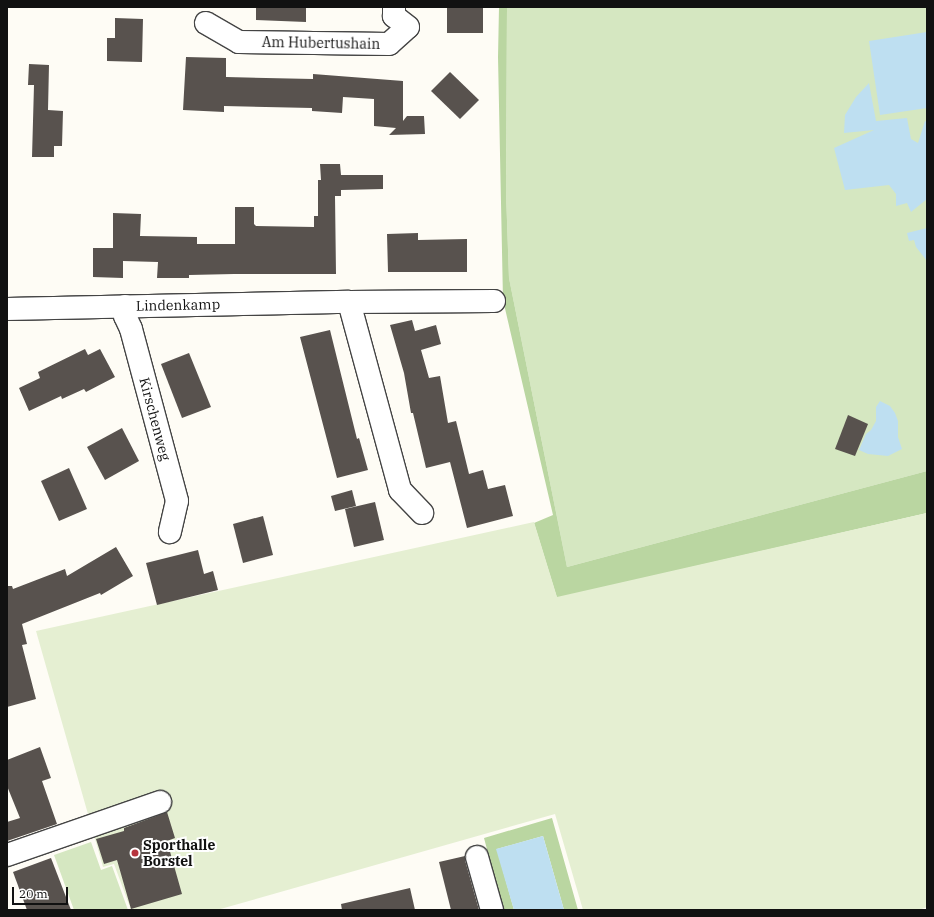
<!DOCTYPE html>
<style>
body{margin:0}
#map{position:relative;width:934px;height:917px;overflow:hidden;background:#fefcf5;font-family:"IBM Plex Serif",serif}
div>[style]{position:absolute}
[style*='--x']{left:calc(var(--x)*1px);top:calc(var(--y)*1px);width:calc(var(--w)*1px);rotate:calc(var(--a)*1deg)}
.green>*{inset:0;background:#d5e7c1}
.forest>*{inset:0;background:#bad6a1}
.pitch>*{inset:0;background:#e5efd2}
.water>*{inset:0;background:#bedff1}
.building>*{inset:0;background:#58524e}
.roads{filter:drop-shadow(1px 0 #444) drop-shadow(-1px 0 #444) drop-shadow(0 1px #444) drop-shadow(0 -1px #444)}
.minor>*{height:22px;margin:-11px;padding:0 11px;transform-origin:11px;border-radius:11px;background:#fff}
.dots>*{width:11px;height:11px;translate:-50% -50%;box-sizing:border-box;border:2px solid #fff;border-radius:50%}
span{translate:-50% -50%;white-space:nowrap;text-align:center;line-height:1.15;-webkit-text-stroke:4px #fff;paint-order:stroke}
.street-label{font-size:14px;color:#111}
.poi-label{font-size:14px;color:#111;font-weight:700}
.left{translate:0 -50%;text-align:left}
.frame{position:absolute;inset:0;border:8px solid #111;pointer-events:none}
.scale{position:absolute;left:12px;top:887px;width:56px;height:18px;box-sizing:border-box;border:2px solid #111;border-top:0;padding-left:5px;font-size:12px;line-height:14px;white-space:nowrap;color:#111;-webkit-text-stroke:3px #fff;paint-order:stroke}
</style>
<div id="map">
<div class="green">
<div style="clip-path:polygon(507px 7px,927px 7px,927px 471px,567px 567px,509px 278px,506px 192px)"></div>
<div style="clip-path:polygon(91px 842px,101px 870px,112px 866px,128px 910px,74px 910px,54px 855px)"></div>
</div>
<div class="forest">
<div style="clip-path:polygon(499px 7px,507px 7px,506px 192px,509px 278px,567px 567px,927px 471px,927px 513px,557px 598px,534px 523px,553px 515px,503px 300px,498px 57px)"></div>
<div style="clip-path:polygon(552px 818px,578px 910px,564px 910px,543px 836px,497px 849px,514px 910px,503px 910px,484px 838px)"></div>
</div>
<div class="pitch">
<div style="clip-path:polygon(927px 513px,927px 907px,919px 910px,583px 910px,555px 814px,217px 910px,131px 910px,114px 864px,103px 867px,36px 631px,534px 522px,557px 597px)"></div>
</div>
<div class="water">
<div style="clip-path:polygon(927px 32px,927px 108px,880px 115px,869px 41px)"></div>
<div style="clip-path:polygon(869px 83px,876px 121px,907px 118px,911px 139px,918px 143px,925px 121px,927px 122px,927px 199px,911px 212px,907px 203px,896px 206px,896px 194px,889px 185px,845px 190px,834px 148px,874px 130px,844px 133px,845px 115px,856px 97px)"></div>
<div style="clip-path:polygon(927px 228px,927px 261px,916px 247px,914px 240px,909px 241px,907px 233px)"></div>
<div style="clip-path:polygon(880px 401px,890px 406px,895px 413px,898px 421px,898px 437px,902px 449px,888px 456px,868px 454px,859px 450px,866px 434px,871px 430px,876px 421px,876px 407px)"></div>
<div style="clip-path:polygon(543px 836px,564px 910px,514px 910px,496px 849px)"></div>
</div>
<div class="building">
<div style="clip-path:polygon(256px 7px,306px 7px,306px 22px,256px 20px)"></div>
<div style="clip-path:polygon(447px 7px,483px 7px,483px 33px,447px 33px)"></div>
<div style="clip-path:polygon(115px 18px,143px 19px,142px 62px,107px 61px,107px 38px,115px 38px)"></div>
<div style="clip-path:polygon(186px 57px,226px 58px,226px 77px,313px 79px,313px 74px,403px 81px,403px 121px,407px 116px,424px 116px,425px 134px,389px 135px,396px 128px,374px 126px,374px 99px,343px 97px,342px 113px,312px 111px,312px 108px,224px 106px,224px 112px,183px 110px)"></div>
<div style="clip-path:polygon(29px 64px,49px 65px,48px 110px,63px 111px,62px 146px,54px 146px,54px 157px,32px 157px,34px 85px,28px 85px)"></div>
<div style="clip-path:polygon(450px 72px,479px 100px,460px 119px,431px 91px)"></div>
<div style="clip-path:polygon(320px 164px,340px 164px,341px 175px,383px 175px,383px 189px,341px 190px,341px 196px,335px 196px,336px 274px,234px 274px,189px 275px,189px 278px,157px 278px,158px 262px,123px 261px,123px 278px,93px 277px,93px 248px,113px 248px,113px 213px,141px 214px,140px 236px,197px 237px,197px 244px,235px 244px,235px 207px,254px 207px,254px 224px,256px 226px,314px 227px,314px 216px,318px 216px,318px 180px,321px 180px)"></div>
<div style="clip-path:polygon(418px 233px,418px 240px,467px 239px,467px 272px,388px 272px,387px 234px)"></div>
<div style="clip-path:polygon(412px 320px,415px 331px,436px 325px,441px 344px,421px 350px,429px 378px,440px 376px,448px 423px,456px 421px,469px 474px,483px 470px,488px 489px,505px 485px,513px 516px,467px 528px,450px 462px,426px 468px,413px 413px,411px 413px,404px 373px,390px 325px)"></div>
<div style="clip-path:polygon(330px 330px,357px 439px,359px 438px,368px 470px,337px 478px,300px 337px)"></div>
<div style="clip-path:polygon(85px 349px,88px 355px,100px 349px,115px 377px,86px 392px,84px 389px,62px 399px,61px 396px,29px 411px,19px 388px,40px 378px,38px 372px)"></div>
<div style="clip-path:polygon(189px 353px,211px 407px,182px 418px,161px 364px)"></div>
<div style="clip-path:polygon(848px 415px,868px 424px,855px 456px,835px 449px)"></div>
<div style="clip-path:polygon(122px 428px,139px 461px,105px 480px,87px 447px)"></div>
<div style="clip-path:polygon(69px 468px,87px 509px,59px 521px,41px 481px)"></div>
<div style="clip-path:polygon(352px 490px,356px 506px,335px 511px,331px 496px)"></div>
<div style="clip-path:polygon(375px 502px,384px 540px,354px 547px,345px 509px)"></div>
<div style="clip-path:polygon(263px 516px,273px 555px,243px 563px,233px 524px)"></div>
<div style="clip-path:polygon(116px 547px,133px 576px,101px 595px,100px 593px,22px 624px,27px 644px,22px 645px,36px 699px,7px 707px,7px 586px,12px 586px,13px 589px,65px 569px,67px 576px)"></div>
<div style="clip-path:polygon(198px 550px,204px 574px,213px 571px,218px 590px,157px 605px,146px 563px)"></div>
<div style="clip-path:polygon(40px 747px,51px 778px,42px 781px,57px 824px,7px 841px,7px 822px,20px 818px,7px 786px,7px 760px)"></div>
<div style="clip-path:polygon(167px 812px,175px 838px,167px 841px,182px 894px,131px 909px,117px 860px,104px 864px,96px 839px,124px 831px,124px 828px)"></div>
<div style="clip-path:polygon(465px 856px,465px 860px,479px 910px,451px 910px,439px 862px)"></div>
<div style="clip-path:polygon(51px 858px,71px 910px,27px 910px,13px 872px)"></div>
<div style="clip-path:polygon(410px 888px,415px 910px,342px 910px,341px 904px)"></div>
</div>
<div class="roads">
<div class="minor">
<div style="--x:206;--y:23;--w:38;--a:30"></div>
<div style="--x:239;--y:42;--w:150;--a:0.8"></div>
<div style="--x:389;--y:44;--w:25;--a:-42"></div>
<div style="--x:408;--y:27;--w:18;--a:-142"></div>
<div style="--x:394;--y:16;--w:9;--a:-90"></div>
<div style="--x:349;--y:302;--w:195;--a:74.8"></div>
<div style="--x:400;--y:490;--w:32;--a:46"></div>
<div style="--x:125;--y:306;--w:10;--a:90"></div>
<div style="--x:125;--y:316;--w:14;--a:65"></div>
<div style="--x:131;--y:329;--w:178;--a:75"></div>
<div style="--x:177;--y:501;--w:32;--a:103"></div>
<div style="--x:7;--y:309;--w:342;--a:-1.2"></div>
<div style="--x:349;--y:302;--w:145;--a:-0.4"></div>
<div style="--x:7;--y:855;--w:162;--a:-19.1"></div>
<div style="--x:477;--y:857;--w:55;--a:74.2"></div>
</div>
</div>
<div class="dots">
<div style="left:135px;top:853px;background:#b6343d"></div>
</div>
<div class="street-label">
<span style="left:321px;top:43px;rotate:1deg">Am Hubertushain</span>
<span style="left:178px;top:305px;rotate:-1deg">Lindenkamp</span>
<span style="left:155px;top:419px;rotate:75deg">Kirschenweg</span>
</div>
<div class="poi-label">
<span class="left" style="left:143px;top:853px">Sporthalle<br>Borstel</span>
</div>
<div class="frame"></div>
<div class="scale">20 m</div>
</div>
